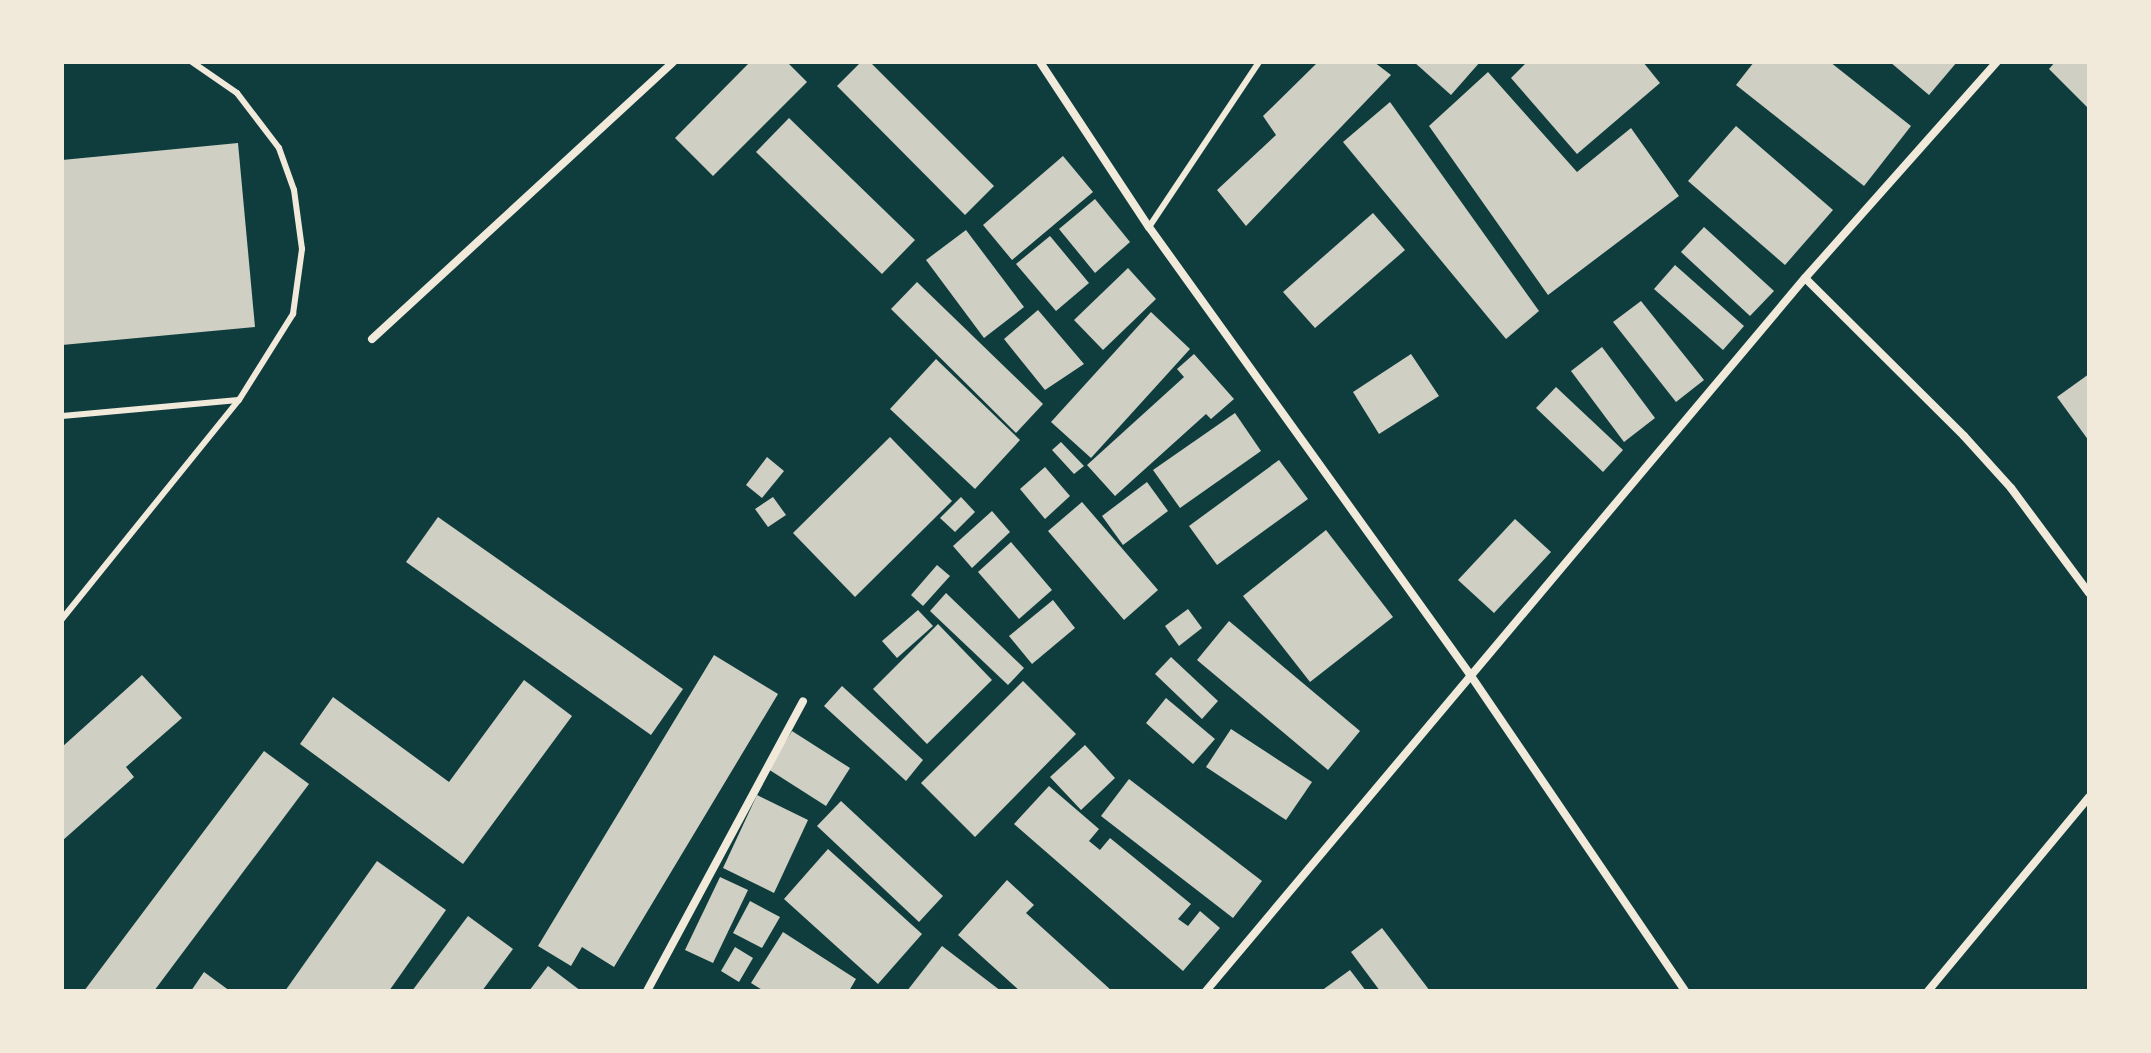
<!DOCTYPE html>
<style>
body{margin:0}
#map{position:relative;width:2151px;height:1053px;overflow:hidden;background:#0f3d3e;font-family:"Nunito Sans",sans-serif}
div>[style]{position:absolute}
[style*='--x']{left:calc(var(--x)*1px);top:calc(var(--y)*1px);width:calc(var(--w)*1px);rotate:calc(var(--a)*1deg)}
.building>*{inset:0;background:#cfcfc3}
.service>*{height:6px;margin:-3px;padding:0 3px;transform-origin:3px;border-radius:3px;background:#f1e9da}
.minor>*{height:8px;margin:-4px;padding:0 4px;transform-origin:4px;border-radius:4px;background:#f1e9da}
span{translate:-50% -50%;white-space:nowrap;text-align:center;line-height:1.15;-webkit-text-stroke:7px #f1e9da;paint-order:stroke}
.frame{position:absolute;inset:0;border:64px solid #f1e9da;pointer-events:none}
</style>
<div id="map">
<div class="building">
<div style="clip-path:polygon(750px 62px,787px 62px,807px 82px,713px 176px,675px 138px)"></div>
<div style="clip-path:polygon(861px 62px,870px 62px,994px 186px,965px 215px,837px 86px)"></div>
<div style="clip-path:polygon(1318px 62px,1374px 62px,1391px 75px,1246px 226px,1217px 190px,1276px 135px,1263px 116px)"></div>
<div style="clip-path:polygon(1414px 62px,1480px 62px,1451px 95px)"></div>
<div style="clip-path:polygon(1527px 62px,1643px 62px,1660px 83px,1577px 154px,1511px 78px)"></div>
<div style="clip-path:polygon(1754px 62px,1830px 62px,1911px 126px,1864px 186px,1736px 85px)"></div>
<div style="clip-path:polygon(1890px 62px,1957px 62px,1929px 95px)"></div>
<div style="clip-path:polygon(2055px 62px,2089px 62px,2089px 109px,2049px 69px)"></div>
<div style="clip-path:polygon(1488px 72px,1577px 172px,1631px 128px,1679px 196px,1548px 295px,1429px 126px)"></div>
<div style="clip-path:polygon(1390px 102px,1539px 311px,1506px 339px,1343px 142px)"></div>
<div style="clip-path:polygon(789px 118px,915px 240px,882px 274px,756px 152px)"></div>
<div style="clip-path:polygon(1736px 126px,1833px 210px,1785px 265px,1688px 181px)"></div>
<div style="clip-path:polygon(238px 143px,255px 327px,62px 345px,62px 160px)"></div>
<div style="clip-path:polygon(1063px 156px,1093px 192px,1012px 260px,983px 225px)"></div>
<div style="clip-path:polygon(1095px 199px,1130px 242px,1095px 273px,1059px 229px)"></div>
<div style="clip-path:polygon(1373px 213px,1405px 250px,1315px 328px,1283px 292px)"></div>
<div style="clip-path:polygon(1704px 227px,1774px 291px,1750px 316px,1681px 252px)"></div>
<div style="clip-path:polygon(966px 230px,1024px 307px,984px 338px,926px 260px)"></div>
<div style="clip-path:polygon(1050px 236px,1089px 283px,1056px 311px,1016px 264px)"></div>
<div style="clip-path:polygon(1675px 265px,1744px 326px,1723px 350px,1654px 289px)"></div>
<div style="clip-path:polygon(1128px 268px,1156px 299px,1103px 350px,1074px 320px)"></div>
<div style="clip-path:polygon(917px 282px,1043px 404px,1016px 433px,891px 309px)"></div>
<div style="clip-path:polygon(1641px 301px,1704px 380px,1676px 402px,1613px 322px)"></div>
<div style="clip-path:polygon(1038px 310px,1084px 364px,1045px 390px,1004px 339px)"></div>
<div style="clip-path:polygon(1151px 312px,1190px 349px,1091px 458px,1051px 422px)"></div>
<div style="clip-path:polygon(1602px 347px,1655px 418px,1624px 442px,1571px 371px)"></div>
<div style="clip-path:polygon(1194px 354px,1234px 399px,1211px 419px,1206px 414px,1115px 496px,1087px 465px,1184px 377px,1177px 369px)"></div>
<div style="clip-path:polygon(1411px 354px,1439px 396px,1379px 434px,1353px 392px)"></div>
<div style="clip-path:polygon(936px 359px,1020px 440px,975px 489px,890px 409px)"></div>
<div style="clip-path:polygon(2089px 374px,2089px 441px,2057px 397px)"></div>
<div style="clip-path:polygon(1556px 387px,1623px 450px,1603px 472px,1536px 408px)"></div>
<div style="clip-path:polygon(1235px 413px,1261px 451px,1180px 508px,1153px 470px)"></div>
<div style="clip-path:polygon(890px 437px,952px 501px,855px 597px,793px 533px)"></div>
<div style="clip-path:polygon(1061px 442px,1084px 466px,1074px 474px,1052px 450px)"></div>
<div style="clip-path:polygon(767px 457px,784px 471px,762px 498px,746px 485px)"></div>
<div style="clip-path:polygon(1279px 460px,1308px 499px,1217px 565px,1189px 526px)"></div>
<div style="clip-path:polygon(1045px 467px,1070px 496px,1045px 519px,1020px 489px)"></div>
<div style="clip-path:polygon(1147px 482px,1168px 511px,1123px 545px,1102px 516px)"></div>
<div style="clip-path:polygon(773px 497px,786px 515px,768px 527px,755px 509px)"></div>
<div style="clip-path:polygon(961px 497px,975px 512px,955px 532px,940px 518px)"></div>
<div style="clip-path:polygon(1082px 502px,1158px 590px,1124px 620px,1048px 531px)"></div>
<div style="clip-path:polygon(992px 511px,1010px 532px,972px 568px,953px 546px)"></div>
<div style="clip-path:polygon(438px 517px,683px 689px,651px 735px,406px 562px)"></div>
<div style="clip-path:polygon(1515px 519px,1551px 552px,1494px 613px,1458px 580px)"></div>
<div style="clip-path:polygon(1326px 530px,1393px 617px,1310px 682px,1243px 596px)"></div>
<div style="clip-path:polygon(1011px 542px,1052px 590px,1019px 619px,978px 572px)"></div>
<div style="clip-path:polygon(937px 565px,950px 576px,923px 606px,911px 595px)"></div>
<div style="clip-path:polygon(946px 593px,1024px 668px,1008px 685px,930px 611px)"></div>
<div style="clip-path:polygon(1053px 600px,1075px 628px,1032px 664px,1009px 636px)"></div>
<div style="clip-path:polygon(1188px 609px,1202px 628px,1179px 646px,1165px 626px)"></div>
<div style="clip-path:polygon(918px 610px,933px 626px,897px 658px,882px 641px)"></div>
<div style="clip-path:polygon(1229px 621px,1360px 731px,1328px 770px,1197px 660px)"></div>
<div style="clip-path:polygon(938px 624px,992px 680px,927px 744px,873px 689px)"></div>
<div style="clip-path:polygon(714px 655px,778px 694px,614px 967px,582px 947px,571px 966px,538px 946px)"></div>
<div style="clip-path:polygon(1171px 657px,1218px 701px,1202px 719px,1155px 674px)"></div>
<div style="clip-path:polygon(142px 675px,182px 718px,126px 767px,134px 777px,62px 841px,62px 747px)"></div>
<div style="clip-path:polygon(524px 680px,572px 716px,463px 864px,300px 744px,333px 697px,449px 782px)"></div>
<div style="clip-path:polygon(1023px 681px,1076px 734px,975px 837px,921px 783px)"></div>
<div style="clip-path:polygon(842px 686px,923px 760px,906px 781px,824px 706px)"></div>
<div style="clip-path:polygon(1166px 698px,1215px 739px,1193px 764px,1146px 723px)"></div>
<div style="clip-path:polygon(1231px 729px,1312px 782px,1286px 820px,1206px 767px)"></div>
<div style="clip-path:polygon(792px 731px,850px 768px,826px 806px,768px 769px)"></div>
<div style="clip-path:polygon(1085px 745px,1115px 778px,1081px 810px,1050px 777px)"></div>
<div style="clip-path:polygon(264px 751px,309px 784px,154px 991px,84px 991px)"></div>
<div style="clip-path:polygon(1129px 779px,1262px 881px,1233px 918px,1101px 816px)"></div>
<div style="clip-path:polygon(1049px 786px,1099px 829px,1089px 841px,1100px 850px,1110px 838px,1191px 904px,1178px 919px,1188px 926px,1200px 911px,1220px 928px,1183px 971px,1014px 824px)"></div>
<div style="clip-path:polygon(757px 795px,808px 820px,774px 893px,723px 868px)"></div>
<div style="clip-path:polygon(841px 801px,943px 896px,919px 922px,817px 826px)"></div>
<div style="clip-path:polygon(828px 849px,922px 934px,878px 984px,784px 899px)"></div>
<div style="clip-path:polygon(377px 861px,446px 910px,389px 991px,285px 991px)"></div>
<div style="clip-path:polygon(720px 877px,748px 890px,713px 963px,685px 950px)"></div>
<div style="clip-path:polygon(1007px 880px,1034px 905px,1026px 913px,1112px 991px,1020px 991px,958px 935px)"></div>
<div style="clip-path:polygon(750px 901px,780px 917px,762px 948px,733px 933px)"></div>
<div style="clip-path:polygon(468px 916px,513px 949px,482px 991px,412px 991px)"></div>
<div style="clip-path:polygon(1382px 928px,1430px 991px,1380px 991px,1351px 952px)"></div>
<div style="clip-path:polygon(783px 932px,856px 979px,849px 991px,764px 991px,751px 983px)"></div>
<div style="clip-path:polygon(942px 946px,1001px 991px,907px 991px)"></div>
<div style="clip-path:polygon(735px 947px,753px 958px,739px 982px,721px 971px)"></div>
<div style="clip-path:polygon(548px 966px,581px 991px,529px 991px)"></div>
<div style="clip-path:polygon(1350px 970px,1366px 991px,1321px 991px)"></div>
<div style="clip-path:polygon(204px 972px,230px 991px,191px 991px)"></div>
</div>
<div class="service">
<div style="--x:1149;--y:227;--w:198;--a:-56.3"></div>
<div style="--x:62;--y:416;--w:177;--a:-5.2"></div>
<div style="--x:62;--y:619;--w:282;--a:-51.1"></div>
<div style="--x:239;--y:400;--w:102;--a:-57.9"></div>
<div style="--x:293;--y:314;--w:66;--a:-82.1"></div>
<div style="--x:302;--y:249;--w:60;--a:-97.7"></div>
<div style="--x:294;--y:190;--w:45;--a:-109.7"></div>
<div style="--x:279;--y:148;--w:69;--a:-127.4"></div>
<div style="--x:237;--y:93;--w:55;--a:-145.4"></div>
</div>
<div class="minor">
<div style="--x:1040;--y:62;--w:198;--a:56.6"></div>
<div style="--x:1149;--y:227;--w:549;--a:54.34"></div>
<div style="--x:1469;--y:673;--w:384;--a:55.8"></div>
<div style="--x:1805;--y:278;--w:224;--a:44.8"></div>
<div style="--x:1964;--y:436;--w:70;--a:47.9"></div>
<div style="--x:2011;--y:488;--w:131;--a:53.4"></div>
<div style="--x:372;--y:339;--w:409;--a:-42.6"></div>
<div style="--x:647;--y:991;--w:329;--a:-61.7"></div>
<div style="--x:1206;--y:991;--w:931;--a:-49.97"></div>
<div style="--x:1805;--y:278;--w:289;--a:-48.4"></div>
<div style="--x:1928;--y:991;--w:252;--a:-50.3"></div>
</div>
<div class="frame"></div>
</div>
